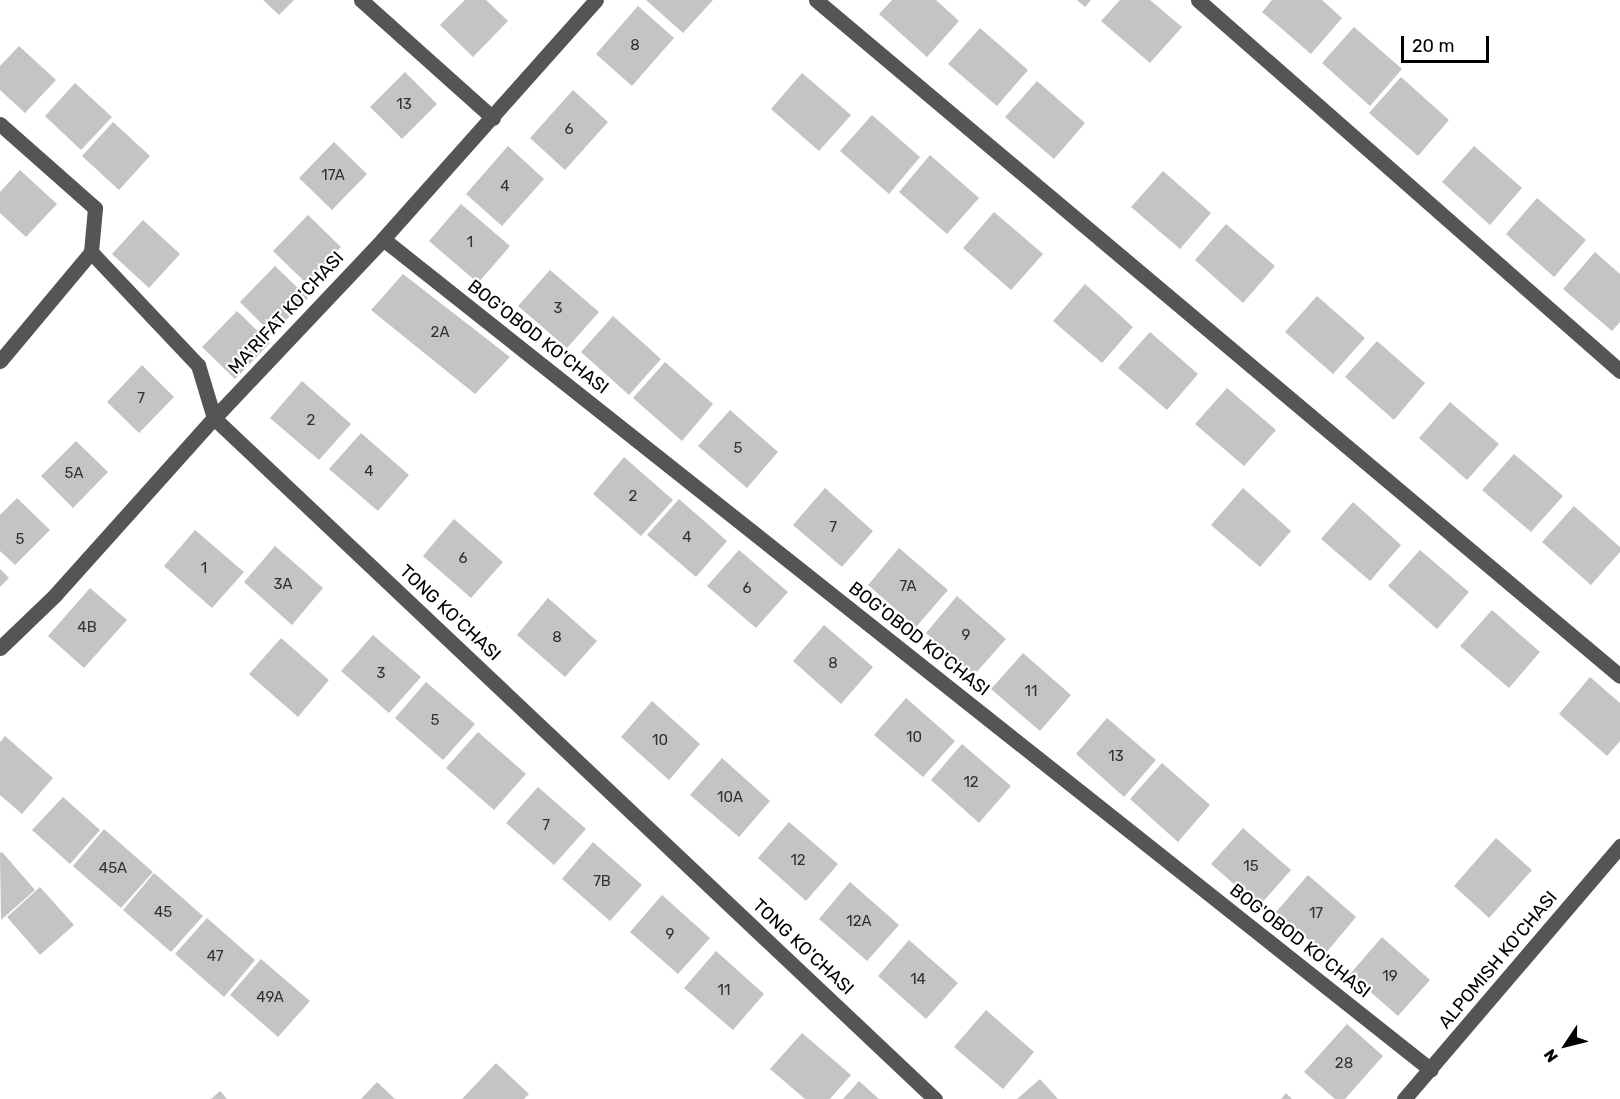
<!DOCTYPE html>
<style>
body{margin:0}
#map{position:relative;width:1620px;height:1099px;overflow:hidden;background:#fff;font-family:Rubik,sans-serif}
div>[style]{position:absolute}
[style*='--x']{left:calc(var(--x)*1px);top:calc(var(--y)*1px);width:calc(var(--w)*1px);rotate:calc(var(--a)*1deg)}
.building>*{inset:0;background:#c4c4c4}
.minor>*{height:15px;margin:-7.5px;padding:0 7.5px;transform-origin:7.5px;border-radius:7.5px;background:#555}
span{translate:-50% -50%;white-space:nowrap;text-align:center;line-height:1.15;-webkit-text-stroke:4.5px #fff;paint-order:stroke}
.number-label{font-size:15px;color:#313131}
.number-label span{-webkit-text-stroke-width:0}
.street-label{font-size:18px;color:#000}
.north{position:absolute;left:1536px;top:1015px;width:60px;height:60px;-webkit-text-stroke:4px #fff;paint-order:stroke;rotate:235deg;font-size:16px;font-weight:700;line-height:24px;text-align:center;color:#000}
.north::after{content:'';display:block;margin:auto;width:21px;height:27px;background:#000;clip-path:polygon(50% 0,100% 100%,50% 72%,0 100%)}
.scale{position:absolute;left:1401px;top:36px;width:88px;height:27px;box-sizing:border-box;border:3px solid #000;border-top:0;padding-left:8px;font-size:18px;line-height:21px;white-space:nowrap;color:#000;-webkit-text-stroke:4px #fff;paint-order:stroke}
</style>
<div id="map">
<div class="building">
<div style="clip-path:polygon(263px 0,294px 0,279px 15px)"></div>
<div style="clip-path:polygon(465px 0,486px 0,508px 21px,473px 57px,440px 25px)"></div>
<div style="clip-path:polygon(646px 0,713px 0,683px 33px)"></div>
<div style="clip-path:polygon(892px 0,936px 0,959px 21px,927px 57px,879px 14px)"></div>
<div style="clip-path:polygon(1077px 0,1091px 0,1085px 7px)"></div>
<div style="clip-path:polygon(1120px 0,1150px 0,1182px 27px,1150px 63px,1101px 21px)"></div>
<div style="clip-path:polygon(1272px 0,1322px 0,1342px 18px,1311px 54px,1262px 12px)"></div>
<div style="clip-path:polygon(638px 6px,674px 38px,632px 86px,596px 54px)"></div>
<div style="clip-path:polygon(1354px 27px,1402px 69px,1370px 106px,1322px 63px)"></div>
<div style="clip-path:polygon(980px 28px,1028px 70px,997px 106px,948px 64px)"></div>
<div style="clip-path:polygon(19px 46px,56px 80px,25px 113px,0 90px,0 66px)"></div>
<div style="clip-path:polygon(405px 72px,437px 104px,402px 139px,370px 107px)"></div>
<div style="clip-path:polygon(802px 73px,851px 115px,819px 151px,771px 109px)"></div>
<div style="clip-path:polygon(1401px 77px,1449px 120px,1418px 156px,1369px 113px)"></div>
<div style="clip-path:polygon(1037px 81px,1085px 123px,1054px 159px,1005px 117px)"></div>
<div style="clip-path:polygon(75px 83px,112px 117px,81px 150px,45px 116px)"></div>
<div style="clip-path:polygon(573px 90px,608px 122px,565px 170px,530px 138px)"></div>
<div style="clip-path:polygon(872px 115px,920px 157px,889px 194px,840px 151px)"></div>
<div style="clip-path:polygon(113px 122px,150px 156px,119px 190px,82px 156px)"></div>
<div style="clip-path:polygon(334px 142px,367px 174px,332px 210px,299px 178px)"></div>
<div style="clip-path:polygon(508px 146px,544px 179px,502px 226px,466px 194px)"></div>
<div style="clip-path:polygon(1474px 146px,1522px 188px,1490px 225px,1442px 182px)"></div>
<div style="clip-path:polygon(930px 155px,979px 198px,947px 234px,899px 192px)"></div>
<div style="clip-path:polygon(20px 170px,57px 204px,26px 237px,0 213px,0 192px)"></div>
<div style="clip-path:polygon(1163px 171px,1211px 213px,1180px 249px,1131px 207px)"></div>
<div style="clip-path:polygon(1537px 198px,1586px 240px,1554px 277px,1506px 234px)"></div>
<div style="clip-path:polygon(461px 204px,510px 246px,478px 283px,429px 241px)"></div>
<div style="clip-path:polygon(994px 212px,1043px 254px,1011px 290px,963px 248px)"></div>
<div style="clip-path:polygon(308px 215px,341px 247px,306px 283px,273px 251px)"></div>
<div style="clip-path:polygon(143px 220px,180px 254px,149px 288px,112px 254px)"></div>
<div style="clip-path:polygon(1226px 224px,1275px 266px,1243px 303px,1195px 260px)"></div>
<div style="clip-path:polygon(1595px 252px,1620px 274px,1620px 322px,1612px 331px,1563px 289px)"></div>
<div style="clip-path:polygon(275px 266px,308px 298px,272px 334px,240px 302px)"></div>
<div style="clip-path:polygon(550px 270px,599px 312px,567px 348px,518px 306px)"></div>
<div style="clip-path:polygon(403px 274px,510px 357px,475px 394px,371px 310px)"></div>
<div style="clip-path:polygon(1085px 284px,1133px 327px,1102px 363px,1053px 321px)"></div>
<div style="clip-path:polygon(1317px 296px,1365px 338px,1333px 374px,1285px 332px)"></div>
<div style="clip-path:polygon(237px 311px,270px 343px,235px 379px,202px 347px)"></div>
<div style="clip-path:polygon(613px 316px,661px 359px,629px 395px,581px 352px)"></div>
<div style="clip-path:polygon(1150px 332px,1198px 374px,1167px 410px,1118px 368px)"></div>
<div style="clip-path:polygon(1377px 341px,1425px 383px,1394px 420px,1345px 377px)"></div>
<div style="clip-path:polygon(665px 362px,713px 404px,682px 441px,633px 398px)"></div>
<div style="clip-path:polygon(142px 365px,174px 397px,139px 433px,107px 402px)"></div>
<div style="clip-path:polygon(302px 381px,351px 424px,319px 460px,270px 418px)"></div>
<div style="clip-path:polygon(1227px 388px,1276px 430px,1244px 466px,1195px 424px)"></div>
<div style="clip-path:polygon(1450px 402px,1499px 444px,1467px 480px,1419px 438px)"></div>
<div style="clip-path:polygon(730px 410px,778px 452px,747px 488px,698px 446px)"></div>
<div style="clip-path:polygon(361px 433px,409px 475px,378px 511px,329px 469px)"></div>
<div style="clip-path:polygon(76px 441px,108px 472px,73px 508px,41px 476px)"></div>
<div style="clip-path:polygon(1514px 454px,1563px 496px,1531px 532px,1482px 490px)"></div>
<div style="clip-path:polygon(624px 457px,673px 500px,641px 536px,593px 494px)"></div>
<div style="clip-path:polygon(825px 488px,873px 531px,842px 567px,793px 525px)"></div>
<div style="clip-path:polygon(1243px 488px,1291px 531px,1260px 567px,1211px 525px)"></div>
<div style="clip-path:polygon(17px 498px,50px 530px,15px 565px,0 551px,0 515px)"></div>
<div style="clip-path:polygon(679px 499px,727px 541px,696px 577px,647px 535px)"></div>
<div style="clip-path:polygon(1353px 502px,1401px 545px,1370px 581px,1321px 539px)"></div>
<div style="clip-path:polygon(1574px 506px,1620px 547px,1620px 552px,1591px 585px,1542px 542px)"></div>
<div style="clip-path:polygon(454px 519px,503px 562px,471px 598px,423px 556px)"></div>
<div style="clip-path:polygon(195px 530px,244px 572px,212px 608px,164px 566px)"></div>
<div style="clip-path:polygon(275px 546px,323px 588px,292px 625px,244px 582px)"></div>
<div style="clip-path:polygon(899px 548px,948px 590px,916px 627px,868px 585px)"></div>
<div style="clip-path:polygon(739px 550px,788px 592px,756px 628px,707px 586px)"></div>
<div style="clip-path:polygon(1420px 550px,1469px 592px,1437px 629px,1388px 586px)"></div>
<div style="clip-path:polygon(0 569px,9px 578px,0 587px)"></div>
<div style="clip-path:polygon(90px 588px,127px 620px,84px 668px,48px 636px)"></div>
<div style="clip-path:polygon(957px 596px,1006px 639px,974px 675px,926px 633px)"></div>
<div style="clip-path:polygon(548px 598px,597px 641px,565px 677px,517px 635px)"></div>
<div style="clip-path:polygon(1492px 610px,1540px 652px,1509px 688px,1460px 646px)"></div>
<div style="clip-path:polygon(824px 625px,873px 667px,841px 704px,793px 661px)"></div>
<div style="clip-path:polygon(373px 635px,421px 677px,389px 713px,341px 671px)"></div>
<div style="clip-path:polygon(281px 638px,329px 680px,298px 717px,249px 674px)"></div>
<div style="clip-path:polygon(1023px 653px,1071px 695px,1040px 731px,991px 689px)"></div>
<div style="clip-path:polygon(1590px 677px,1620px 703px,1620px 741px,1607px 756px,1559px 714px)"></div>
<div style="clip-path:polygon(426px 682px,475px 724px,443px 760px,395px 718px)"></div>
<div style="clip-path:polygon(906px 698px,955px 741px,923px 777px,874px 735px)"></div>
<div style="clip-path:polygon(652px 701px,700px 744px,669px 780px,621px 737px)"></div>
<div style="clip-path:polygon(1107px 718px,1156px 760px,1124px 797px,1076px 754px)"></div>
<div style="clip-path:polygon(478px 732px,526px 774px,494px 810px,446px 768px)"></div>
<div style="clip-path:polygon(5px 736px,53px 778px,22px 814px,0 795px,0 742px)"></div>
<div style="clip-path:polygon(962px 744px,1011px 786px,979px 823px,931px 780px)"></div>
<div style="clip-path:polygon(722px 758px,770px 801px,739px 837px,690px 795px)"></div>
<div style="clip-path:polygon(1162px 763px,1210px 805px,1178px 842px,1130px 799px)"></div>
<div style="clip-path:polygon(538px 787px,586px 829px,554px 865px,506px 823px)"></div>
<div style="clip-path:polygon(63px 797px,100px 830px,70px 864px,32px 830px)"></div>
<div style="clip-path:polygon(789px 822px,838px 864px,806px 901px,758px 858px)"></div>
<div style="clip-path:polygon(1243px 828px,1291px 870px,1259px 906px,1211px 864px)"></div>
<div style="clip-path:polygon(104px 829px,153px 872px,121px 908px,73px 866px)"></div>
<div style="clip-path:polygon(1496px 838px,1532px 870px,1489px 918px,1454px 886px)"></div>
<div style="clip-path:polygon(593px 842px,642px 885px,610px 921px,562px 879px)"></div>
<div style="clip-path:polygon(2px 852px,35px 890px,1px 920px,0 853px)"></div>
<div style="clip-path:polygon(154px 873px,203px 916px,171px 952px,123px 910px)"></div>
<div style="clip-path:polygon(1308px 875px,1356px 917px,1325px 954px,1276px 912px)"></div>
<div style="clip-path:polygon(850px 882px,899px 925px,867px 961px,819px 919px)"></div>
<div style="clip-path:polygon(40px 887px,74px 925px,40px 955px,7px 917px)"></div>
<div style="clip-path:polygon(662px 895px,710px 938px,678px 974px,630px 932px)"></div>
<div style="clip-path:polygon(207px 918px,255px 960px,224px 997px,175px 954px)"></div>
<div style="clip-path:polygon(1382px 937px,1430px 980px,1398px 1016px,1350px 974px)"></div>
<div style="clip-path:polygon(909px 940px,958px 983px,926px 1019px,878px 976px)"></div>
<div style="clip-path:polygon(716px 951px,764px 994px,733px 1030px,684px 988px)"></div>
<div style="clip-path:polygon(261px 959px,310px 1001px,278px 1037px,230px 995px)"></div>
<div style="clip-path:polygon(986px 1010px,1034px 1052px,1003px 1089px,954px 1047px)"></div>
<div style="clip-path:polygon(1347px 1024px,1383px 1056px,1345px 1099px,1335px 1099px,1304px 1072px)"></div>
<div style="clip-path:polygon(802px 1033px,851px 1075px,830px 1099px,805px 1099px,770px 1069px)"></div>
<div style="clip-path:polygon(496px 1063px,529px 1094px,524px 1099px,462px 1099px)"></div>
<div style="clip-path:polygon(1040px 1079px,1058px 1099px,1017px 1099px)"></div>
<div style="clip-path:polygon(859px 1081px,879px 1099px,843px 1099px)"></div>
<div style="clip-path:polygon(377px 1082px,395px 1099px,361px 1099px)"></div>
<div style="clip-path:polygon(220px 1091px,227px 1099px,211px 1099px)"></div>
<div style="clip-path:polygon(1286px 1093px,1292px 1099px,1281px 1099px)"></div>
</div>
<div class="minor">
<div style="--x:361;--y:0;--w:177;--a:41.8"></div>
<div style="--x:816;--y:0;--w:1050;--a:40.06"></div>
<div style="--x:1198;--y:0;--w:562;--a:41.32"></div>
<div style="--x:0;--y:124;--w:127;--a:41.5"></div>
<div style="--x:95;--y:208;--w:44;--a:95.2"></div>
<div style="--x:91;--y:252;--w:156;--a:46.6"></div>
<div style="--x:198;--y:365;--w:55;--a:73.2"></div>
<div style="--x:214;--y:418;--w:992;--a:43.37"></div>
<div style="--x:383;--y:239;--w:1337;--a:38.41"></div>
<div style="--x:0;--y:361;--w:142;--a:-50.1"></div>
<div style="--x:0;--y:648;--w:76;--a:-43.9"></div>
<div style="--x:55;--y:595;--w:238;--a:-48.1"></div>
<div style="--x:214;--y:418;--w:246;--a:-46.6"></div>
<div style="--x:383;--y:239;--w:320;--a:-48.3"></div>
<div style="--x:1404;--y:1099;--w:333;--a:-49.5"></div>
</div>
<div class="number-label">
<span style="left:635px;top:46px">8</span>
<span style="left:404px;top:105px">13</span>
<span style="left:569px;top:130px">6</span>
<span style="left:333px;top:176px">17A</span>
<span style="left:505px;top:187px">4</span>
<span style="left:470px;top:243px">1</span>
<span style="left:558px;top:309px">3</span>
<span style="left:440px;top:333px">2A</span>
<span style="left:141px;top:399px">7</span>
<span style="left:311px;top:421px">2</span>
<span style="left:738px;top:449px">5</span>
<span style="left:369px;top:472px">4</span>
<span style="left:74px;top:474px">5A</span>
<span style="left:633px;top:497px">2</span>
<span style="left:833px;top:528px">7</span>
<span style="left:687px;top:538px">4</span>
<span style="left:20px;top:540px">5</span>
<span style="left:463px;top:559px">6</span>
<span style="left:204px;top:569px">1</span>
<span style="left:283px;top:585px">3A</span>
<span style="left:908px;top:587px">7A</span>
<span style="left:747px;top:589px">6</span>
<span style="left:87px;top:628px">4B</span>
<span style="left:966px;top:636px">9</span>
<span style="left:557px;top:638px">8</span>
<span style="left:833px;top:664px">8</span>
<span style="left:381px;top:674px">3</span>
<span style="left:1031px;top:692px">11</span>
<span style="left:435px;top:721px">5</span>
<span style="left:914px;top:738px">10</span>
<span style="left:660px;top:741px">10</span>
<span style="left:1116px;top:757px">13</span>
<span style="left:971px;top:783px">12</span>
<span style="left:730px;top:798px">10A</span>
<span style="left:546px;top:826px">7</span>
<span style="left:798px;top:861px">12</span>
<span style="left:1251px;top:867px">15</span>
<span style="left:113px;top:869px">45A</span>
<span style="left:602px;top:882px">7B</span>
<span style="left:163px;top:913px">45</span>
<span style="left:1316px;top:914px">17</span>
<span style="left:859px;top:922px">12A</span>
<span style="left:670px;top:935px">9</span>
<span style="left:215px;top:957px">47</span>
<span style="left:1390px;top:977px">19</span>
<span style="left:918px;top:980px">14</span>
<span style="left:724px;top:991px">11</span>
<span style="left:270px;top:998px">49A</span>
<span style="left:1344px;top:1064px">28</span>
</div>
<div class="street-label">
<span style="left:286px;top:313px;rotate:-47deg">MA'RIFAT KO'CHASI</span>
<span style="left:538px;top:337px;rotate:38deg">BOG'OBOD KO'CHASI</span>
<span style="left:450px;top:613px;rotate:43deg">TONG KO'CHASI</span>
<span style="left:919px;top:639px;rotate:38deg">BOG'OBOD KO'CHASI</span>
<span style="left:1300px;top:941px;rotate:38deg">BOG'OBOD KO'CHASI</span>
<span style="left:803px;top:947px;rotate:43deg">TONG KO'CHASI</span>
<span style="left:1498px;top:960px;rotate:-50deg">ALPOMISH KO'CHASI</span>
</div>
<div class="north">N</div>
<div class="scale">20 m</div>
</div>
